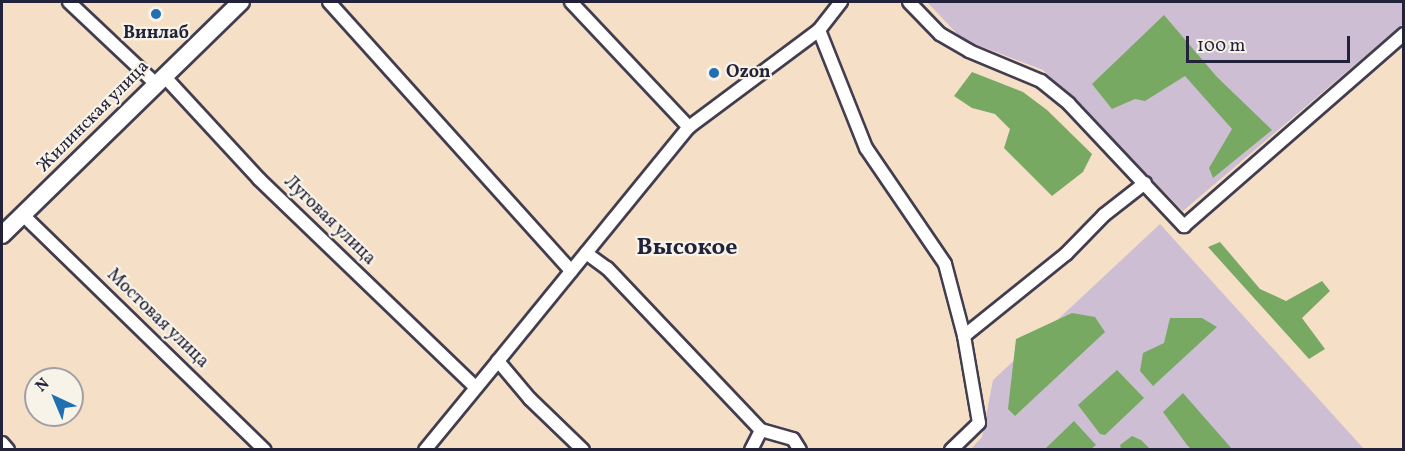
<!DOCTYPE html>
<meta charset="utf-8">
<style>
body{margin:0}
#map{position:relative;width:1405px;height:451px;overflow:hidden;background:#f5e0c7;font-family:Vollkorn,serif}
div>[style]{position:absolute}
[style*='--x']{left:calc(var(--x)*1px);top:calc(var(--y)*1px);width:calc(var(--w)*1px);rotate:calc(var(--a)*1deg)}
.industrial>*{inset:0;background:#cdbed3}
.forest>*{inset:0;background:#78a963}
.roads{filter:drop-shadow(2px 0 #423e50) drop-shadow(-2px 0 #423e50) drop-shadow(0 2px #423e50) drop-shadow(0 -2px #423e50)}
.minor>*{height:12px;margin:-6px;padding:0 6px;transform-origin:6px;border-radius:6px;background:#fff}
.secondary>*{height:16px;margin:-8px;padding:0 8px;transform-origin:8px;border-radius:8px;background:#fff}
.dots>*{width:16px;height:16px;translate:-50% -50%;box-sizing:border-box;border:3px solid #f7f3e8;border-radius:50%}
span{translate:-50% -50%;white-space:nowrap;text-align:center;line-height:1.15;-webkit-text-stroke:4.5px #f7f3e8;paint-order:stroke}
.poi-label{font-size:18px;color:#22223b;font-weight:700}
.left{translate:0 -50%;text-align:left}
.street-label{font-size:18px;color:#22223b}
.district-label{font-size:24px;color:#22223b;font-weight:700}
.frame{position:absolute;inset:0;border:3px solid #22223b;pointer-events:none}
.north{position:absolute;left:24px;top:367px;width:60px;height:60px;box-sizing:border-box;background:#f7f3e8;border:2px solid #a29fa3;border-radius:50%;rotate:316deg;font-size:16px;font-weight:700;line-height:24px;text-align:center;color:#22223b}
.north::after{content:'';display:block;margin:auto;width:21px;height:27px;background:#1f6fb2;clip-path:polygon(50% 0,100% 100%,50% 72%,0 100%)}
.scale{position:absolute;left:1186px;top:36px;width:164px;height:27px;box-sizing:border-box;border:3px solid #22223b;border-top:0;padding-left:8px;font-size:18px;line-height:21px;white-space:nowrap;color:#22223b;-webkit-text-stroke:4px #f7f3e8;paint-order:stroke}
</style>
<div id="map">
<div class="industrial">
<div style="clip-path:polygon(927px 2px,1403px 2px,1404px 23px,1183px 211px,1043px 70px,962px 39px)"></div>
<div style="clip-path:polygon(1160px 224px,1364px 449px,970px 450px,982px 437px,993px 380px)"></div>
</div>
<div class="forest">
<div style="clip-path:polygon(1164px 15px,1217px 77px,1272px 130px,1213px 178px,1209px 168px,1232px 129px,1185px 76px,1145px 101px,1135px 99px,1112px 109px,1092px 84px)"></div>
<div style="clip-path:polygon(972px 72px,1023px 92px,1047px 110px,1092px 154px,1083px 172px,1052px 196px,1004px 148px,1010px 129px,995px 114px,972px 108px,954px 96px)"></div>
<div style="clip-path:polygon(1220px 242px,1260px 289px,1286px 301px,1322px 281px,1330px 291px,1302px 318px,1325px 349px,1309px 359px,1208px 247px)"></div>
<div style="clip-path:polygon(1072px 313px,1095px 317px,1105px 332px,1015px 416px,1008px 409px,1016px 339px)"></div>
<div style="clip-path:polygon(1170px 318px,1202px 318px,1217px 327px,1153px 386px,1140px 371px,1143px 353px,1164px 343px)"></div>
<div style="clip-path:polygon(1117px 370px,1144px 398px,1105px 435px,1100px 434px,1078px 405px)"></div>
<div style="clip-path:polygon(1183px 393px,1232px 449px,1191px 449px,1187px 445px,1163px 412px)"></div>
<div style="clip-path:polygon(1074px 421px,1096px 445px,1091px 449px,1045px 449px)"></div>
<div style="clip-path:polygon(1132px 436px,1141px 440px,1150px 449px,1121px 449px,1120px 445px)"></div>
</div>
<div class="roads">
<div class="minor">
<div style="--x:69;--y:2;--w:120;--a:43.3"></div>
<div style="--x:329;--y:2;--w:362;--a:48"></div>
<div style="--x:571;--y:2;--w:172;--a:46.7"></div>
<div style="--x:909;--y:2;--w:45;--a:45.9"></div>
<div style="--x:940;--y:34;--w:34;--a:30"></div>
<div style="--x:969;--y:51;--w:78;--a:22.6"></div>
<div style="--x:1041;--y:81;--w:36;--a:39"></div>
<div style="--x:1069;--y:104;--w:168;--a:46.7"></div>
<div style="--x:1184;--y:226;--w:292;--a:-41.1"></div>
<div style="--x:819;--y:30;--w:127;--a:68.3"></div>
<div style="--x:866;--y:148;--w:140;--a:55.7"></div>
<div style="--x:945;--y:264;--w:74;--a:75.2"></div>
<div style="--x:964;--y:336;--w:88;--a:80.2"></div>
<div style="--x:979;--y:423;--w:39;--a:136"></div>
<div style="--x:164;--y:76;--w:140;--a:47.3"></div>
<div style="--x:259;--y:179;--w:300;--a:43.9"></div>
<div style="--x:23;--y:215;--w:337;--a:44.2"></div>
<div style="--x:586;--y:253;--w:26;--a:36"></div>
<div style="--x:607;--y:268;--w:224;--a:46.5"></div>
<div style="--x:761;--y:430;--w:33;--a:16"></div>
<div style="--x:793;--y:439;--w:13;--a:58"></div>
<div style="--x:964;--y:336;--w:131;--a:-38.8"></div>
<div style="--x:1066;--y:254;--w:54;--a:-45.7"></div>
<div style="--x:1104;--y:215;--w:52;--a:-38"></div>
<div style="--x:2;--y:443;--w:9;--a:49"></div>
<div style="--x:425;--y:450;--w:115;--a:-50.6"></div>
<div style="--x:583;--y:450;--w:74;--a:-136.1"></div>
<div style="--x:530;--y:399;--w:50;--a:-130.1"></div>
<div style="--x:498;--y:361;--w:302;--a:-50.8"></div>
<div style="--x:689;--y:127;--w:162;--a:-36.7"></div>
<div style="--x:819;--y:30;--w:36;--a:-52"></div>
<div style="--x:751;--y:450;--w:22;--a:-63"></div>
</div>
<div class="secondary">
<div style="--x:2;--y:235;--w:334;--a:-44.3"></div>
</div>
</div>
<div class="dots">
<div style="left:156px;top:14px;background:#1f6fb2"></div>
<div style="left:714px;top:73px;background:#1f6fb2"></div>
</div>
<div class="poi-label">
<span style="left:156px;top:34px">Винлаб</span>
<span class="left" style="left:726px;top:73px">Ozon</span>
</div>
<div class="street-label">
<span style="left:94px;top:117px;rotate:-45deg">Жилинская улица</span>
<span style="left:329px;top:221px;rotate:44deg">Луговая улица</span>
<span style="left:157px;top:319px;rotate:44deg">Мостовая улица</span>
</div>
<div class="district-label">
<span style="left:687px;top:249px">Высокое</span>
</div>
<div class="frame"></div>
<div class="north">N</div>
<div class="scale">100 m</div>
</div>
